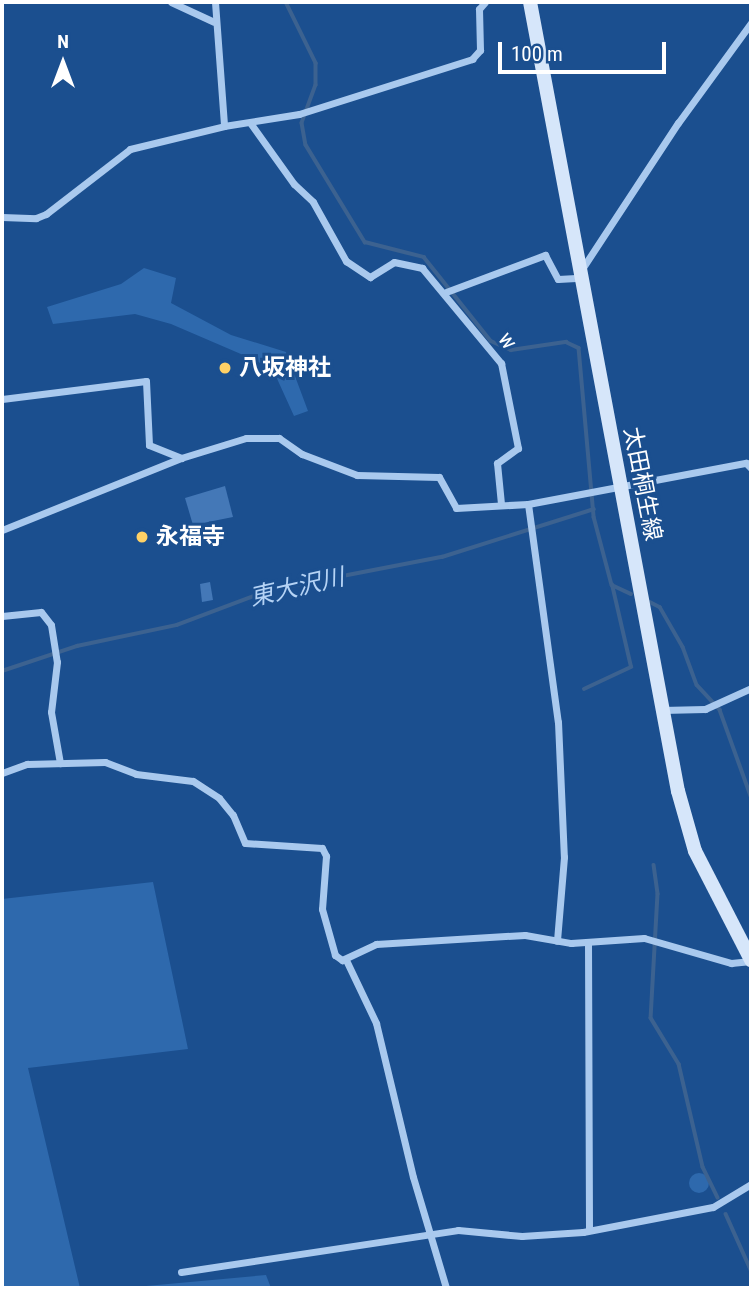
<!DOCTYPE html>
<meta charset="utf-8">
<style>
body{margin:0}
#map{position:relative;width:753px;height:1290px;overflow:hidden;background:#1b4f8f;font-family:"Roboto Condensed","Noto Sans JP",sans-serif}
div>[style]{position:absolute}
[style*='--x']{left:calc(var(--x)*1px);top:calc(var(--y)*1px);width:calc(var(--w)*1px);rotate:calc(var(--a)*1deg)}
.green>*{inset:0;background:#2e69ad}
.round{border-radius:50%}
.stream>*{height:3.5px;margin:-1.75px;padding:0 1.75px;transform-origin:1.75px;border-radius:1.75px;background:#3c6290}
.building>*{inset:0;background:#4478b7}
.street>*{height:7px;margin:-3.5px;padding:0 3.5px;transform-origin:3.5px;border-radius:3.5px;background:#a9c9ee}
.secondary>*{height:14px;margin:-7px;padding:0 7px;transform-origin:7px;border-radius:7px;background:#d6e6fa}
.dots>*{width:19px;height:19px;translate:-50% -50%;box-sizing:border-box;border:4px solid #1b4f8f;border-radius:50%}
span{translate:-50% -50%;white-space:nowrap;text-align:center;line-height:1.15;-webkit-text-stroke:6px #1b4f8f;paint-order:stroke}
.street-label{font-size:23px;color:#fff}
.poi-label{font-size:23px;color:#fff;font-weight:700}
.left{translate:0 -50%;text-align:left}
.water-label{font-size:24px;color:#b5d3f5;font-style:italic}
.frame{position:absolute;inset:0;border:4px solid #fff;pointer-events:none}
.north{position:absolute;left:28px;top:28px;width:70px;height:70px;-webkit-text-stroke:5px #1b4f8f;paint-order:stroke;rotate:0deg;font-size:19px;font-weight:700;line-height:28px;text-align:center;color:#fff}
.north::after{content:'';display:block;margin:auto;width:24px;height:32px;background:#fff;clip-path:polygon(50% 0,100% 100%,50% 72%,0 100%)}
.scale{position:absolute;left:498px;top:42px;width:168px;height:32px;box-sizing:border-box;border:4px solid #fff;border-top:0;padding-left:9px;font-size:21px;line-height:24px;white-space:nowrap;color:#fff;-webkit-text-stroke:5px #1b4f8f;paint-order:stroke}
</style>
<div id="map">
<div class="green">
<div style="clip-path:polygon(144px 268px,176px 278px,171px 303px,231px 335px,286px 352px,308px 411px,294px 416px,274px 372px,257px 361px,171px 324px,135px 314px,53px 324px,47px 307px,121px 284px)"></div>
<div style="clip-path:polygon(153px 882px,188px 1049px,28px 1068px,80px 1288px,2px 1288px,2px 899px)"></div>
<div class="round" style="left:689px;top:1173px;width:20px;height:20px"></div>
<div style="clip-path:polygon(266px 1275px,271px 1288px,124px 1288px)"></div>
</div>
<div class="stream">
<div style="--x:286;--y:2;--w:68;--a:63.8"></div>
<div style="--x:316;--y:63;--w:22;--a:90"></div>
<div style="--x:316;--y:85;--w:40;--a:110.2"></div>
<div style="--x:302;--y:123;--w:22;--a:80"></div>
<div style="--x:306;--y:145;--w:114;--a:58.7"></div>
<div style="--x:365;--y:242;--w:61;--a:14.3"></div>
<div style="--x:424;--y:257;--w:107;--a:51.4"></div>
<div style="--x:491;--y:341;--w:22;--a:24"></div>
<div style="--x:511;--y:350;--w:56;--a:-8.3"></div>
<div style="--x:566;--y:342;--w:14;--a:25"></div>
<div style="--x:579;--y:348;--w:170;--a:84.9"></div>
<div style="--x:594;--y:517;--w:70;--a:75.2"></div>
<div style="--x:612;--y:585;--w:21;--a:25"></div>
<div style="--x:650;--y:602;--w:11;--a:27"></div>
<div style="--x:660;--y:607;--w:46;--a:60.1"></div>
<div style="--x:683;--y:647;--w:40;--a:69.8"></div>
<div style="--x:697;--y:685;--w:34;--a:47"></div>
<div style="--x:720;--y:710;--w:91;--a:70.2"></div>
<div style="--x:2;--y:671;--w:79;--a:-18.4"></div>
<div style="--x:77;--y:646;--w:102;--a:-11.9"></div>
<div style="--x:177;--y:625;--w:99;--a:-20.6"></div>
<div style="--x:270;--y:590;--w:175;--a:-10.9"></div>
<div style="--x:442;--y:557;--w:159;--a:-17.5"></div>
<div style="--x:584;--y:689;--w:52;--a:-25.1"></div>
<div style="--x:631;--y:667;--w:84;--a:-103"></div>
<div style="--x:654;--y:865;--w:29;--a:82"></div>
<div style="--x:658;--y:894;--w:124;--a:93.2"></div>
<div style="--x:651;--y:1018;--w:54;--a:58.7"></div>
<div style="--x:679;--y:1064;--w:106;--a:76.9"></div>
<div style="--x:703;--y:1167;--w:34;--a:64"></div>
<div style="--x:726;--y:1214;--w:61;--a:65.9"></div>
</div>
<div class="building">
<div style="clip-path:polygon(225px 486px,233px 517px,193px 525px,185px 498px)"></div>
<div style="clip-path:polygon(210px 582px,213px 600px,202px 602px,200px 584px)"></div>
</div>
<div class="street">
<div style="--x:171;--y:2;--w:47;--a:24.9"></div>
<div style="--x:215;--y:2;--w:124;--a:85.8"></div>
<div style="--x:251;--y:124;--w:74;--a:54.4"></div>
<div style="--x:294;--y:184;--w:26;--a:43"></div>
<div style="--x:313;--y:202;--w:68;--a:60.8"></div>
<div style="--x:346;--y:261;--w:29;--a:34"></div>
<div style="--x:370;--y:277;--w:28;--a:-32"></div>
<div style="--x:394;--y:262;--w:29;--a:12"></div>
<div style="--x:422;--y:268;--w:124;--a:50.3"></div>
<div style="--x:501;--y:363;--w:87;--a:78.7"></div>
<div style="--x:518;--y:448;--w:26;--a:144"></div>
<div style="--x:497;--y:463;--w:41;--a:84.4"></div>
<div style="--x:2;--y:217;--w:34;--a:2"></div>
<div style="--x:36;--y:218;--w:11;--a:-22"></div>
<div style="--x:46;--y:214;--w:106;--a:-37.7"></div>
<div style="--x:130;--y:149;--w:97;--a:-13.7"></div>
<div style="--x:224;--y:126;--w:76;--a:-9.1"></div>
<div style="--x:299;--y:114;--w:182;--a:-17.6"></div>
<div style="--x:472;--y:59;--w:12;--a:-48"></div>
<div style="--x:480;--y:50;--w:41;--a:-91.4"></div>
<div style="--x:479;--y:9;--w:9;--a:-49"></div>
<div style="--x:446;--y:292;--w:106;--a:-20.5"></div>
<div style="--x:545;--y:255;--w:27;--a:62"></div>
<div style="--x:558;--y:279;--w:18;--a:-3"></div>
<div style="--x:576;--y:278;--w:186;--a:-56.7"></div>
<div style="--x:678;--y:123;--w:124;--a:-53.9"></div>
<div style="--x:2;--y:399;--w:145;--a:-7.1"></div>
<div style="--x:146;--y:381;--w:64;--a:87.3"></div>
<div style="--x:149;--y:445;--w:35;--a:22"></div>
<div style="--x:181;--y:458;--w:68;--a:-17.1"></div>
<div style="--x:246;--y:438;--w:33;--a:0"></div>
<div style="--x:279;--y:438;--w:28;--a:35"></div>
<div style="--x:302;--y:454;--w:59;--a:20.9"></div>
<div style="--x:357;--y:475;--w:82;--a:1.4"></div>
<div style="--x:439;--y:477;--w:35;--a:61"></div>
<div style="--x:456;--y:508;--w:72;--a:-3.2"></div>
<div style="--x:528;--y:504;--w:222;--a:-10.7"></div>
<div style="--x:746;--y:463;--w:7;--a:45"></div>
<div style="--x:528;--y:504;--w:220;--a:82.2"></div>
<div style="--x:558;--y:722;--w:135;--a:87.5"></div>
<div style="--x:564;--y:857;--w:84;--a:94.8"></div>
<div style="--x:2;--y:530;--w:193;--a:-21.9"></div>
<div style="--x:2;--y:616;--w:39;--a:-6"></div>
<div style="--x:41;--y:612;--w:16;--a:52"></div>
<div style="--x:51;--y:625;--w:37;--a:81"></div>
<div style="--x:57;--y:662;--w:50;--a:96.8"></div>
<div style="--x:51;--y:712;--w:52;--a:80"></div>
<div style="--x:662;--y:710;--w:43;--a:-1.3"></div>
<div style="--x:705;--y:709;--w:51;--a:-24.5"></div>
<div style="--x:2;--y:773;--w:27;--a:-20"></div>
<div style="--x:27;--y:764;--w:78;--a:-1.5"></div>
<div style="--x:105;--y:762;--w:33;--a:21"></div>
<div style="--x:136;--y:774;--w:57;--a:7"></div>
<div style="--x:193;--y:781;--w:31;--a:33"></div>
<div style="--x:219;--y:798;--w:22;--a:51"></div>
<div style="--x:233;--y:815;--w:30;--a:67"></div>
<div style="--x:245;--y:843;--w:77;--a:3.7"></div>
<div style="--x:322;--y:848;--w:9;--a:63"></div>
<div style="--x:326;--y:856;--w:53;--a:94.3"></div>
<div style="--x:322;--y:909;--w:48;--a:74.2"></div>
<div style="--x:335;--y:955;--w:9;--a:36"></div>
<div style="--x:342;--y:960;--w:38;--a:-25"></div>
<div style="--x:376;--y:944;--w:149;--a:-3.5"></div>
<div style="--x:525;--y:935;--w:47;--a:9.9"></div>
<div style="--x:571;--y:943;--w:73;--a:-3.9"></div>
<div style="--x:644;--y:938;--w:91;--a:16"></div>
<div style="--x:731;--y:963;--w:20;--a:-6"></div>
<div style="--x:588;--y:942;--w:288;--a:89.8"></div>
<div style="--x:346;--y:960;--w:70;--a:64.5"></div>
<div style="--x:376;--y:1023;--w:158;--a:76.5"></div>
<div style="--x:413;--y:1177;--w:116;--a:73.4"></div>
<div style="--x:181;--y:1272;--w:280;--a:-8.6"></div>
<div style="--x:458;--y:1230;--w:64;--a:5.4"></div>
<div style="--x:522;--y:1236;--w:61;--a:-3.8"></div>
<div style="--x:583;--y:1232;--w:132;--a:-10.9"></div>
<div style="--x:713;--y:1207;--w:44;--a:-31.2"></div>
</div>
<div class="secondary">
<div style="--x:530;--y:2;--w:803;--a:79.38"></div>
<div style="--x:678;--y:791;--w:62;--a:74.2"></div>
<div style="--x:695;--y:851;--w:123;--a:62.8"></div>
</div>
<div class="dots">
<div style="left:225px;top:368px;background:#ffd166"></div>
<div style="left:142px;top:537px;background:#ffd166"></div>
</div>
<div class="street-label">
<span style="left:507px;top:341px;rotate:55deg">w</span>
<span style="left:642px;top:484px;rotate:79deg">太田桐生線</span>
</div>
<div class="poi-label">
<span class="left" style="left:239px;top:368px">八坂神社</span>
<span class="left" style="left:156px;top:537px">永福寺</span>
</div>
<div class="water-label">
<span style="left:297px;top:588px;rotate:-13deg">東大沢川</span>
</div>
<div class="frame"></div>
<div class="north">N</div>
<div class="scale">100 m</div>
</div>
